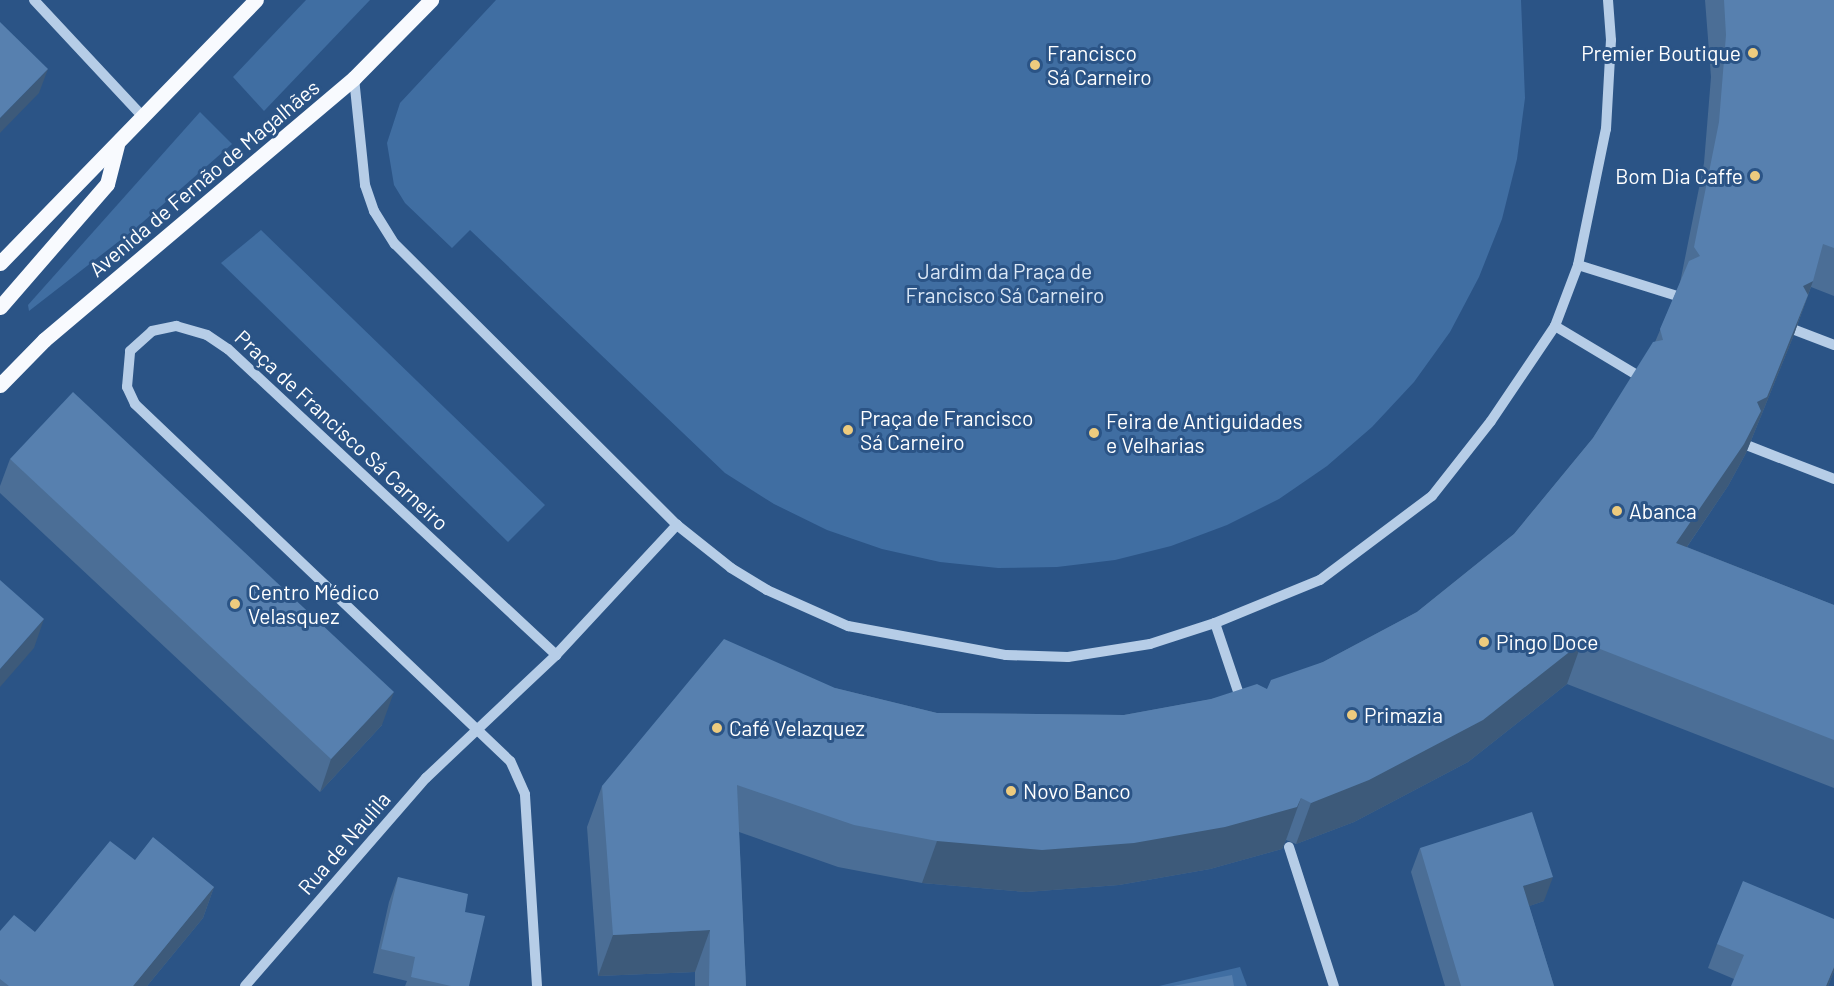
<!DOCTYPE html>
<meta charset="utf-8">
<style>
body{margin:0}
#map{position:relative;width:1834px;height:986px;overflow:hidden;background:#2b5486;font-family:Barlow,sans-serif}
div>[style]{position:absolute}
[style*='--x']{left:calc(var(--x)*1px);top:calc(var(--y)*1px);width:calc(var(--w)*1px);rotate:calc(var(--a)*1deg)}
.green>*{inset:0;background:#406ea2}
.minor>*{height:10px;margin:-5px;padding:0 5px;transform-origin:5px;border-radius:5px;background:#b6cde7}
.major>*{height:15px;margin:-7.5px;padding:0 7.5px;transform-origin:7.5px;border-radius:7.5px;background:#f8fafe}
.wall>*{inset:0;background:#4b6e96}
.shaded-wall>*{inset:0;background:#3d5a7a}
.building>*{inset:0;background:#5780af}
.dots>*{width:16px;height:16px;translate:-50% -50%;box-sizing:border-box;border:3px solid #2b5486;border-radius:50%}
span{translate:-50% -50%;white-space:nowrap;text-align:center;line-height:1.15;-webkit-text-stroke:6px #2b5486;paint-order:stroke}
.poi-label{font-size:21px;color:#fff}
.left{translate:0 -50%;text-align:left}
.right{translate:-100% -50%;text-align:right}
.street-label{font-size:21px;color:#fff}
.park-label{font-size:21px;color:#dae7f6}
</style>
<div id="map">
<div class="green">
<div style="clip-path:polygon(306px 0,370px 0,264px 111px,233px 77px)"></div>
<div style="clip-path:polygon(496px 0,1521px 0,1525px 98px,1517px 159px,1502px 219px,1479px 277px,1450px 332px,1414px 382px,1372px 427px,1327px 466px,1279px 499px,1227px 525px,1171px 546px,1115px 560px,1057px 567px,998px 568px,940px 562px,882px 549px,827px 530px,774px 504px,725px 473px,470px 230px,452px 248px,405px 203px,394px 185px,387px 143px,400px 103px)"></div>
<div style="clip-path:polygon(200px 112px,232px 144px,136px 228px,29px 311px,28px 305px)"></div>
<div style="clip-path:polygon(261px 230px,545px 505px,508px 542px,221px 263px)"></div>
<div style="clip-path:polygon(1240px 967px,1247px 986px,1159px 986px)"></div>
</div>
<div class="minor">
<div style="--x:34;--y:0;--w:160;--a:47"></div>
<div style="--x:354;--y:78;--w:108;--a:84.1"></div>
<div style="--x:365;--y:185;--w:28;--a:71"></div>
<div style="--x:374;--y:211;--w:39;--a:58"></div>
<div style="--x:395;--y:244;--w:398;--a:44.9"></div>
<div style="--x:677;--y:525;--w:69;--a:38.5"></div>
<div style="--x:731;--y:568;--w:42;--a:31.4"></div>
<div style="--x:767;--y:590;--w:89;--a:24"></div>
<div style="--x:848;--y:626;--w:161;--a:10.4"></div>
<div style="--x:1006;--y:655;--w:62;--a:1.8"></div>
<div style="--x:1068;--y:657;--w:83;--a:-9"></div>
<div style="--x:1150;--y:644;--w:68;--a:-17.9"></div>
<div style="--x:1215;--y:623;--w:113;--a:-22.3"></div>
<div style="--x:1320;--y:580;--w:140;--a:-36.9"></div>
<div style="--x:1432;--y:496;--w:95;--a:-51.8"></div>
<div style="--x:1491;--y:421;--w:115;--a:-56"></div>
<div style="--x:1555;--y:326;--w:65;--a:-69.3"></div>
<div style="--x:1578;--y:265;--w:139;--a:-78.4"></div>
<div style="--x:1606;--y:129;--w:89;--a:-86.8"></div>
<div style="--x:1611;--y:40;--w:40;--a:-94.3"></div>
<div style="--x:1578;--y:265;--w:104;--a:17.4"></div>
<div style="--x:1555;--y:326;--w:101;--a:30.9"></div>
<div style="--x:1795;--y:330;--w:42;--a:21"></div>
<div style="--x:1749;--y:446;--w:91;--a:21.2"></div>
<div style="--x:1215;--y:623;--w:84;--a:71.4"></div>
<div style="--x:1289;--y:847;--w:146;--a:72.1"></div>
<div style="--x:245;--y:986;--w:276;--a:-49"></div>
<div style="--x:426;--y:778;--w:179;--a:-43.4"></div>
<div style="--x:556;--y:655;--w:178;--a:-47.1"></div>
<div style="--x:537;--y:986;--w:192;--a:-93.6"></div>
<div style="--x:525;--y:794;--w:36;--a:-114"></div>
<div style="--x:510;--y:761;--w:518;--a:-136.41"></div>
<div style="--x:135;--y:404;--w:19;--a:-115"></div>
<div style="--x:127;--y:387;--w:36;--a:-85"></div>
<div style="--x:130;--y:351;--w:30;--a:-42"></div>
<div style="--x:152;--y:331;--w:25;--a:-12"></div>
<div style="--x:176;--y:326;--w:32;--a:16"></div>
<div style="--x:207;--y:335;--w:25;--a:34"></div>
<div style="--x:228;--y:349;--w:449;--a:43"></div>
</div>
<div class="major">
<div style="--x:0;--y:263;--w:367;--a:-45.8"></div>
<div style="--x:0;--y:307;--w:163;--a:-49"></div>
<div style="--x:107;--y:184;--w:40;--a:-75.6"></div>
<div style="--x:0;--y:385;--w:63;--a:-45.6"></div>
<div style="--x:44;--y:340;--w:406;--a:-40.2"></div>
<div style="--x:354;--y:78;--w:110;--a:-45.4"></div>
</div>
<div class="wall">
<div style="clip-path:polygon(1705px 0,1834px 0,1834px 296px,1811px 287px,1793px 337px,1746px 453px,1728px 486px,1687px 547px,1834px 605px,1834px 788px,1567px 684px,1468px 762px,1354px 822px,1296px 844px,1286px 840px,1282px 849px,1210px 869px,1119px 885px,1026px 892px,922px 883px,838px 867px,739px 832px,746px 986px,695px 986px,695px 972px,598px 976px,587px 827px,602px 786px,835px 688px,937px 713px,1124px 715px,1267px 689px,1323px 662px,1417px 612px,1514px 534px,1593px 438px,1655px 342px,1680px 283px,1704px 163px,1711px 77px)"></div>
<div style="clip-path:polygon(10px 459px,382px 725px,320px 792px,0 493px,0 486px)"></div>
<div style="clip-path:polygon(1420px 848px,1544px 901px,1529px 906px,1554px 986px,1445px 986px,1411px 872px)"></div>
<div style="clip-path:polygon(135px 860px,214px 887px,203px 918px,147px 986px,0 986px,0 931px,35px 932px)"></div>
<div style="clip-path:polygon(398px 877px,465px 912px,469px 986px,405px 986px,407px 981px,373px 973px,389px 902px)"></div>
<div style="clip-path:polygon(1834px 919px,1834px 971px,1828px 986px,1734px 979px,1708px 968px,1717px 944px)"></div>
</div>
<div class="shaded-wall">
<div style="clip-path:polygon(48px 69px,39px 93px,0 133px,0 118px)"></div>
<div style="clip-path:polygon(1813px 281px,1793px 337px,1746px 453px,1728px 486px,1661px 585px,1676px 543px,1803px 286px)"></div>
<div style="clip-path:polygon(44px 619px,34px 648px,0 687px,0 669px)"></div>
<div style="clip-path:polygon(1582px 642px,1567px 684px,1468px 762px,1354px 822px,1296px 844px,1311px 803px)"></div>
<div style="clip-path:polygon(394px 692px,382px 725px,320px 792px,331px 759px)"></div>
<div style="clip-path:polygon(1301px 798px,1286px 840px,1282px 849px,1210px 869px,1119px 885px,1026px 892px,922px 883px,937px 841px)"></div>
<div style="clip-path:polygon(1553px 877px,1544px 901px,1515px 911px,1523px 886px)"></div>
<div style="clip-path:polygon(214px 887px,203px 918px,147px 986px,133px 986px)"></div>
<div style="clip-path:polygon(710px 930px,695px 972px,598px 976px,613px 935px)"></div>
<div style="clip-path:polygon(1834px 967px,1834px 971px,1828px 986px,1826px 986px)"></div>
</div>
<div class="building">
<div style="clip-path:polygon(1724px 0,1834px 0,1834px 248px,1823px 244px,1813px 281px,1803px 286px,1808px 295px,1767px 397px,1757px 402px,1761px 411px,1744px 444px,1676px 543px,1834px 605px,1834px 740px,1582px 642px,1483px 720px,1369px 780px,1311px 803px,1301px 798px,1297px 807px,1225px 827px,1134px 843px,1042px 850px,937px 841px,854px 825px,737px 785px,746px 986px,709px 986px,710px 930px,613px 935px,602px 786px,724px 639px,835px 688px,937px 713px,1124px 715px,1211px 699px,1257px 684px,1267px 689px,1271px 680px,1323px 662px,1417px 612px,1514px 534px,1593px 438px,1653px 342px,1663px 340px,1660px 329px,1689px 261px,1700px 256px,1694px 247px,1719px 122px,1726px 35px)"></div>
<div style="clip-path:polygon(0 22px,48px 69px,0 118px)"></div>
<div style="clip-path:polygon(73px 392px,394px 692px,331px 759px,10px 459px)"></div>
<div style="clip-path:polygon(0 580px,44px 619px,0 669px)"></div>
<div style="clip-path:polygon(1532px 812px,1553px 877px,1523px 886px,1554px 986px,1461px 986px,1420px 848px)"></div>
<div style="clip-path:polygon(153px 837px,214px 887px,133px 986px,9px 986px,0 979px,0 931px,14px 915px,35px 932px,110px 841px,135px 860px)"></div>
<div style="clip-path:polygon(398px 877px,468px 894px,465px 912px,485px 916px,469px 986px,451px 986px,411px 977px,415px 957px,381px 949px)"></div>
<div style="clip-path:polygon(1743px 881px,1834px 919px,1834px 967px,1826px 986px,1731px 986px,1744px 955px,1717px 944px)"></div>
<div style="clip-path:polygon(1232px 975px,1234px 986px,1173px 986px)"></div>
</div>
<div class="dots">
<div style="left:1753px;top:53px;background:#edcb7e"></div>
<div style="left:1035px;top:65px;background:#edcb7e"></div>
<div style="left:1755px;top:176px;background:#edcb7e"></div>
<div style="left:848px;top:430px;background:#edcb7e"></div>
<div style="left:1094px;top:433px;background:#edcb7e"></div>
<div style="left:1617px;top:511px;background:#edcb7e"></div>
<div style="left:235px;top:604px;background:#edcb7e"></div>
<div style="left:1484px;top:642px;background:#edcb7e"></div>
<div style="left:1352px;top:715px;background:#edcb7e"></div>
<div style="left:717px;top:728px;background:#edcb7e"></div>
<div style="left:1011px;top:791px;background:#edcb7e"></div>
</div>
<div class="poi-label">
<span class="left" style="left:1047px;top:65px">Francisco<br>Sá Carneiro</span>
<span class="right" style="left:1741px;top:53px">Premier Boutique</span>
<span class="right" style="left:1743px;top:176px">Bom Dia Caffe</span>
<span class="left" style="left:860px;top:430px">Praça de Francisco<br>Sá Carneiro</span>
<span class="left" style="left:1106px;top:433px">Feira de Antiguidades<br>e Velharias</span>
<span class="left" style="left:1629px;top:511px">Abanca</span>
<span class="left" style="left:248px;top:604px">Centro Médico<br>Velasquez</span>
<span class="left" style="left:1496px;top:642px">Pingo Doce</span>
<span class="left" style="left:1364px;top:715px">Primazia</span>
<span class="left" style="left:729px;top:728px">Café Velazquez</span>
<span class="left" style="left:1023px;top:791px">Novo Banco</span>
</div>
<div class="street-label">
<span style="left:204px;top:178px;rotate:-40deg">Avenida de Fernão de Magalhães</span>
<span style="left:342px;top:430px;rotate:43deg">Praça de Francisco Sá Carneiro</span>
<span style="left:344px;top:843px;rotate:-49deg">Rua de Naulila</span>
</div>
<div class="park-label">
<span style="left:1005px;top:283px">Jardim da Praça de<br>Francisco Sá Carneiro</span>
</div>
</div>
